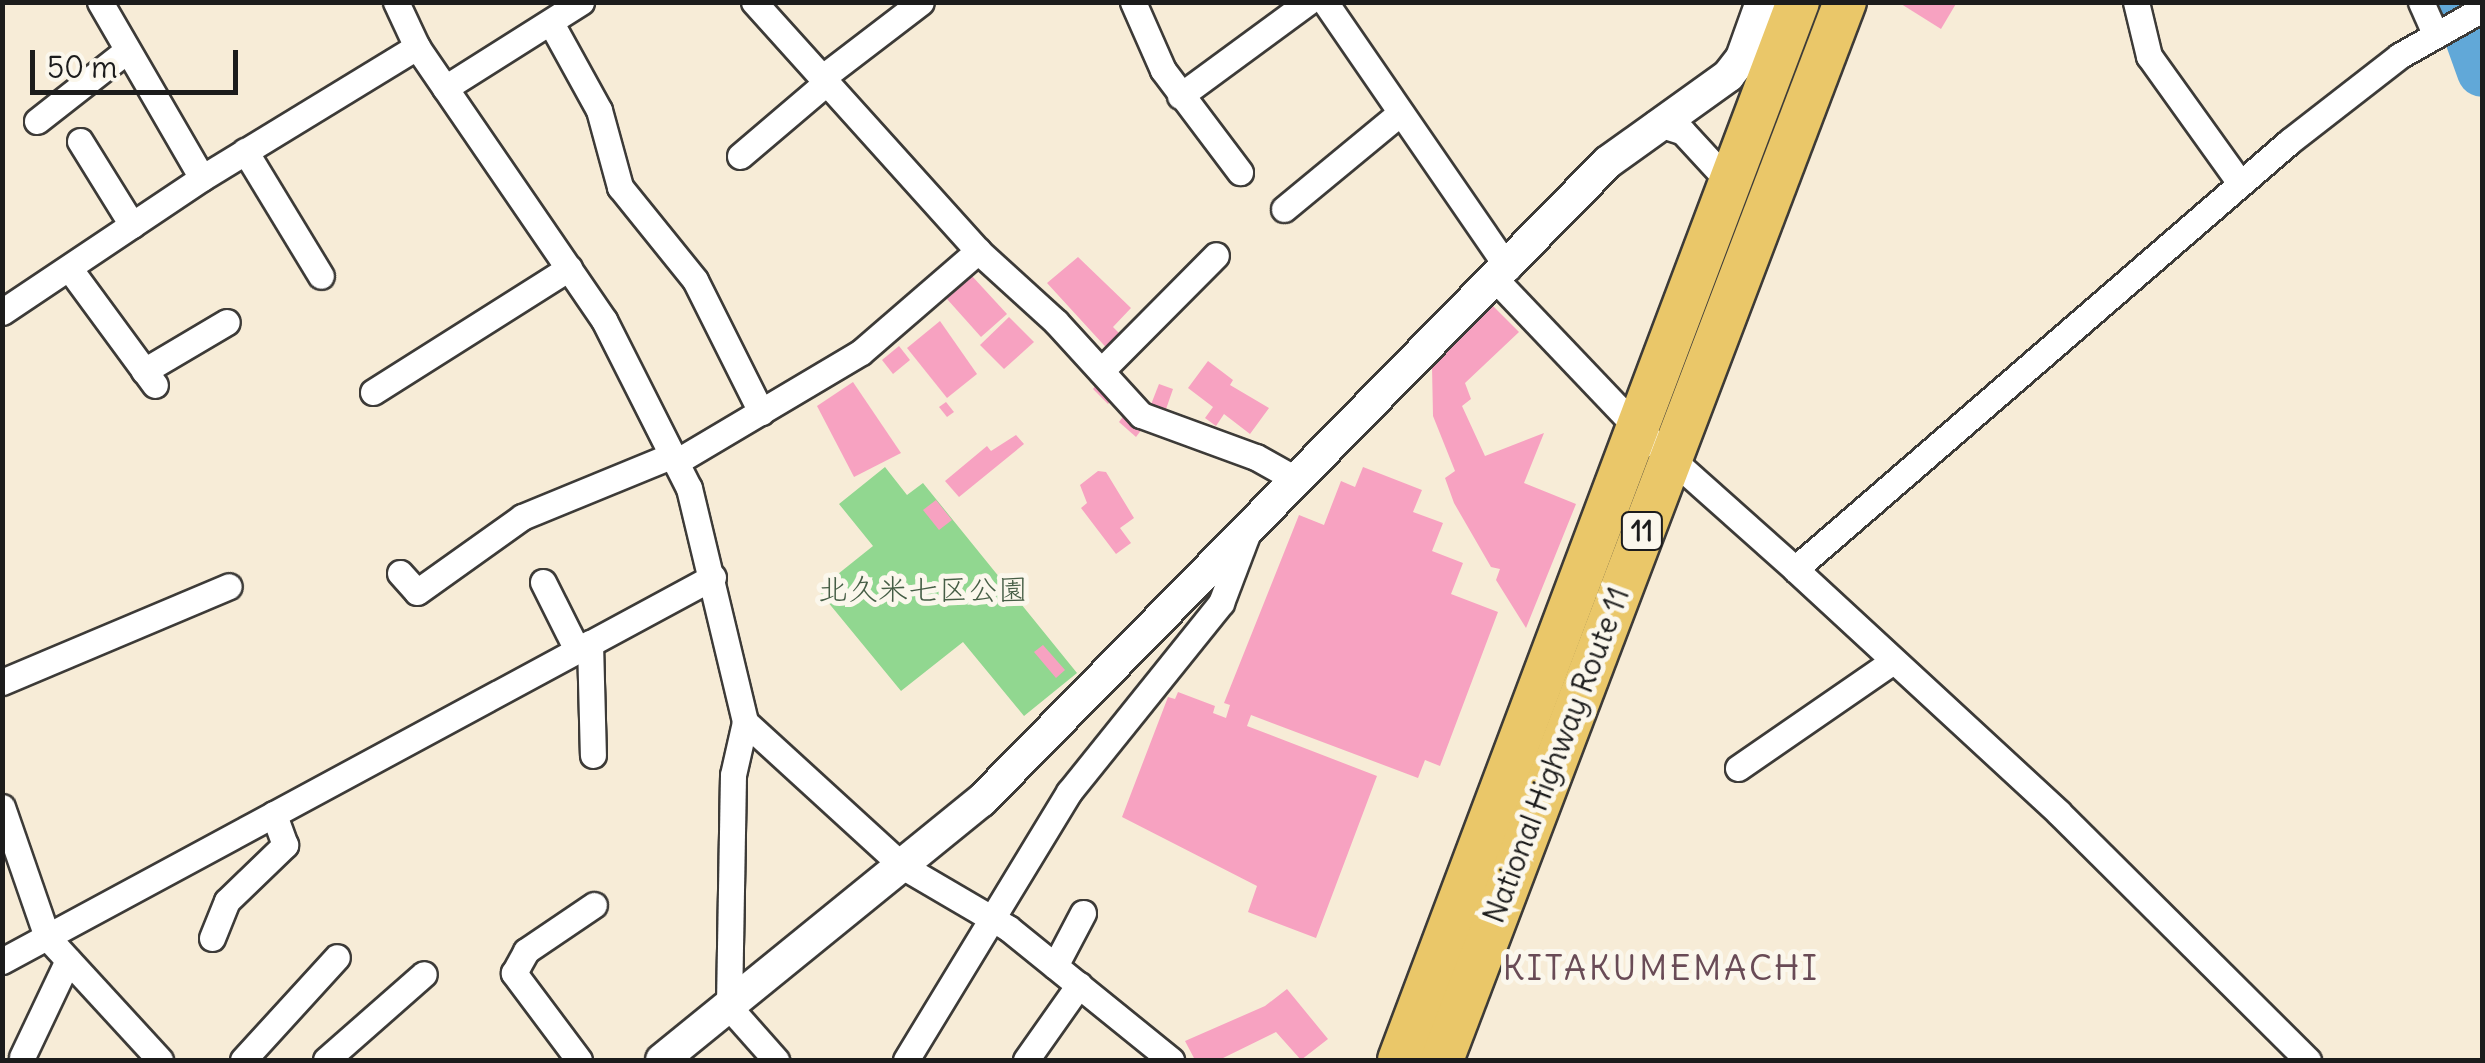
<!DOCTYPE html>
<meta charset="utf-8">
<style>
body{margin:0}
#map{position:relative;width:2485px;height:1063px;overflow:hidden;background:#f7ecd7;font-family:Delius,"Klee One",sans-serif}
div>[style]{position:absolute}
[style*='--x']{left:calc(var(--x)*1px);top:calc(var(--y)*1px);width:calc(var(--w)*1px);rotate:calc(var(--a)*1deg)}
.green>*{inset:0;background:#91d790}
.river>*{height:50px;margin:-25px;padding:0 25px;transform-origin:25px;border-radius:25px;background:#61a8d8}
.building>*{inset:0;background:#f7a2c1}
.roads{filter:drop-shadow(2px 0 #3d3b38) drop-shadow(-2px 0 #3d3b38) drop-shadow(0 2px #3d3b38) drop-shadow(0 -2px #3d3b38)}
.minor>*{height:25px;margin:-12.5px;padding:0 12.5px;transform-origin:12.5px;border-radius:12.5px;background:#fff}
.tertiary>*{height:32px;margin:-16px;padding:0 16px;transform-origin:16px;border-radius:16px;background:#fff}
.trunk>*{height:42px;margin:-21px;padding:0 21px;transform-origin:21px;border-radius:21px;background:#eac769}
span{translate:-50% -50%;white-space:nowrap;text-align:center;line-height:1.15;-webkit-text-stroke:10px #fbf7ec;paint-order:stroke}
.shield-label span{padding:2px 8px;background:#fbf7ec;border:2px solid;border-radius:8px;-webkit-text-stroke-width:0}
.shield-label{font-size:28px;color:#1c1c1c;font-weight:700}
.park-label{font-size:30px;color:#455d45}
.street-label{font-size:30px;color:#1c1c1c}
.quarter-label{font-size:35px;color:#694b56;letter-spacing:2.5px}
.frame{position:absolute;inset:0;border:5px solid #1c1c1c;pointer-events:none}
.scale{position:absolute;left:30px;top:50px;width:208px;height:45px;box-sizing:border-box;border:5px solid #1c1c1c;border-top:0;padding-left:12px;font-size:30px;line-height:35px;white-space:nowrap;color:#1c1c1c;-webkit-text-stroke:8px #fbf7ec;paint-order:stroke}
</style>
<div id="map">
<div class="green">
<div style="clip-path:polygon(885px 467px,907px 495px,923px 483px,1077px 673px,1024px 716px,963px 642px,901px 691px,818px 590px,873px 546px,839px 504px)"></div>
</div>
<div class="river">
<div style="--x:2457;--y:2;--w:74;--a:70.3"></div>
</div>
<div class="building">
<div style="clip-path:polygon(1898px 2px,1957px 2px,1941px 29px)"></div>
<div style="clip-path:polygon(1078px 257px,1131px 308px,1113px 327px,1126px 340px,1113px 355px,1047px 283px)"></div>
<div style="clip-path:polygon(972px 276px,1007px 314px,981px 337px,947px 299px)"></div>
<div style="clip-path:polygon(1493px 306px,1519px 332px,1465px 383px,1471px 399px,1462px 406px,1485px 456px,1544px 433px,1524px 483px,1576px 504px,1526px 628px,1496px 580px,1500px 569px,1491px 567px,1454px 503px,1445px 478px,1455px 471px,1433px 416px,1432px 367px)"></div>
<div style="clip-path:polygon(1009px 317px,1034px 342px,1004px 369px,980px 345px)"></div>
<div style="clip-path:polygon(940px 321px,977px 374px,947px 398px,907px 348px)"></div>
<div style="clip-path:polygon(899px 346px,910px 360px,893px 374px,882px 360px)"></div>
<div style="clip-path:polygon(1208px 361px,1233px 380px,1230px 385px,1269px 408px,1250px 434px,1224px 414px,1216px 426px,1205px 418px,1213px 407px,1188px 388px)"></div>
<div style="clip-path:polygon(853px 382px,901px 453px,854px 477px,817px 406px)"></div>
<div style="clip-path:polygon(1097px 384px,1112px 399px,1108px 404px,1093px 389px)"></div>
<div style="clip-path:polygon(1159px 384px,1173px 389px,1165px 412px,1150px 407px)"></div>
<div style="clip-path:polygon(946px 402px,954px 412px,947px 417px,939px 407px)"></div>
<div style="clip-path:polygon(1125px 414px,1142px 429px,1136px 437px,1119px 422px)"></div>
<div style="clip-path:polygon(1016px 435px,1024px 444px,959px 497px,945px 481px,987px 446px,991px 451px)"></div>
<div style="clip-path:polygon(1363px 467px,1422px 490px,1413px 512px,1443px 523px,1432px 551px,1463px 563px,1451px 594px,1498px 612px,1440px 766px,1425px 760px,1418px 778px,1251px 715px,1247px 726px,1377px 776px,1316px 938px,1248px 912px,1257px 886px,1122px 817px,1168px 697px,1175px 699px,1178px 692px,1215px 706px,1213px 713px,1226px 718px,1230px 705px,1224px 703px,1299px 515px,1324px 525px,1341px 481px,1355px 487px)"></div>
<div style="clip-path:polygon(1098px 471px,1106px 472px,1134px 518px,1120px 528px,1131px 543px,1116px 554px,1081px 508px,1087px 503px,1080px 485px)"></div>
<div style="clip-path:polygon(936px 500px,952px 520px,939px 530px,923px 510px)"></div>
<div style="clip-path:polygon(1043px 645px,1065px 670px,1056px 678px,1034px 652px)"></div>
<div style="clip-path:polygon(1287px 989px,1328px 1039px,1301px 1060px,1276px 1032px,1219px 1060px,1195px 1060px,1185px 1041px,1265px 1006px)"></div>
</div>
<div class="roads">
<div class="minor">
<div style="--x:100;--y:2;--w:203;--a:59.9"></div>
<div style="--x:396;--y:2;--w:50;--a:65"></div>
<div style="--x:417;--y:47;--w:331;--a:55.6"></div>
<div style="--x:604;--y:320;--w:188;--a:63.2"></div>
<div style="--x:689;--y:488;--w:241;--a:76.5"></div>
<div style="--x:745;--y:722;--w:54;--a:102.8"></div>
<div style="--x:733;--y:775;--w:232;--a:91"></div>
<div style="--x:729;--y:1007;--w:71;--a:48.4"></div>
<div style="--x:754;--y:2;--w:335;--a:48"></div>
<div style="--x:978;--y:251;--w:105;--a:42.3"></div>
<div style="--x:1056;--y:322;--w:126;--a:47.6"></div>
<div style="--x:1141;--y:415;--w:122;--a:20.1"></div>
<div style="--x:1256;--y:457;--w:47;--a:29.3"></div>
<div style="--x:1133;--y:2;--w:74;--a:66.2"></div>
<div style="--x:1163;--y:70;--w:128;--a:53"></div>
<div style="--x:1325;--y:2;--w:323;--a:55.5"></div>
<div style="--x:2136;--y:2;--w:56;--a:76.5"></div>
<div style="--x:2149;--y:56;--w:156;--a:54.4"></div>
<div style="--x:2421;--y:2;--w:36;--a:66"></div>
<div style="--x:551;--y:23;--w:99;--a:61.1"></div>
<div style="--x:599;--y:110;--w:80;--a:74.7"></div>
<div style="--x:620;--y:187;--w:119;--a:51.1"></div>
<div style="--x:695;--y:280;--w:148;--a:63.4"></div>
<div style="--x:823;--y:77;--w:123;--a:-37.4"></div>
<div style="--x:445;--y:88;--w:161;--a:-32.3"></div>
<div style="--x:1180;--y:96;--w:159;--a:-36.3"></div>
<div style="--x:37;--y:121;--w:112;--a:-38.1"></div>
<div style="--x:1656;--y:123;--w:28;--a:18"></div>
<div style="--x:1683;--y:132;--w:71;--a:47.3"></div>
<div style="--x:80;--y:141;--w:99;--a:58.2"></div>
<div style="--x:245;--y:151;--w:146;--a:58.7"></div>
<div style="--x:740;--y:156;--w:114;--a:-40.4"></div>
<div style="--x:1284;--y:209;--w:151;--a:-39.6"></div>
<div style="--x:69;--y:268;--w:145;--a:53.7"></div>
<div style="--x:1496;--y:280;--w:206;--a:46.4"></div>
<div style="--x:1638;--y:429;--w:210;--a:41.7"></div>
<div style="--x:1795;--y:569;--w:654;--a:-40.85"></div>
<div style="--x:2290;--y:141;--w:138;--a:-37.9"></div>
<div style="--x:2399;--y:56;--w:95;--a:-29.5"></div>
<div style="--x:2;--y:312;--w:241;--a:-33.8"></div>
<div style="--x:202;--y:178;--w:252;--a:-31.4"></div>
<div style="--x:144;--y:371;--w:96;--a:-30.6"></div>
<div style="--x:1101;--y:371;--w:163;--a:-45.2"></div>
<div style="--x:373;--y:392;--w:232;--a:-32.3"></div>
<div style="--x:676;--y:462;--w:215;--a:-30.7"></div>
<div style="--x:861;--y:352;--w:155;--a:-40.8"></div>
<div style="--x:1795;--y:569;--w:359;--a:42.7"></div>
<div style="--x:2059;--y:813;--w:351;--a:44.8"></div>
<div style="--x:400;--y:573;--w:25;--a:48"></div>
<div style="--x:417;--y:592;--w:129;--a:-35.5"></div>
<div style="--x:522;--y:517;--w:163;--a:-22.3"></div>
<div style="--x:543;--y:582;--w:76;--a:63.4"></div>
<div style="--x:590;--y:643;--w:112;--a:88.5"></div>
<div style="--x:2;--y:682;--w:246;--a:-22.9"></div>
<div style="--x:745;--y:722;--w:215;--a:42.4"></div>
<div style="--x:904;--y:867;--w:121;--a:30.4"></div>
<div style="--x:1008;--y:928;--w:210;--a:39"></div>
<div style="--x:1738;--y:768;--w:188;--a:-34.6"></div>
<div style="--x:2;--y:807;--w:138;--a:70.9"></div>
<div style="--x:47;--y:937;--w:167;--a:47.4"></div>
<div style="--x:212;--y:938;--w:40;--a:-68"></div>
<div style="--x:227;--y:901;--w:81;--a:-44"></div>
<div style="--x:285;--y:845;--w:33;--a:-110"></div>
<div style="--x:2;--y:961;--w:808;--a:-28.37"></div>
<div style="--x:1055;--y:966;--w:60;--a:-62.2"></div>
<div style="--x:22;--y:1057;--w:107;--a:-64.6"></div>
<div style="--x:243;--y:1060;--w:139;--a:-47.6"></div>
<div style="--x:326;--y:1060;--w:130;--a:-41.3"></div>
<div style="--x:579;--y:1060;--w:109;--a:-126.8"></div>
<div style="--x:514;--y:973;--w:25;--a:-61"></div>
<div style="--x:526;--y:951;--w:82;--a:-34.1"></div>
<div style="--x:906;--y:1060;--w:314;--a:-58.7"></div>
<div style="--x:1069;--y:792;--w:243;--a:-51.2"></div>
<div style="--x:1221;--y:603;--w:76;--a:-69.2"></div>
<div style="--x:1026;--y:1060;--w:92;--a:-54.8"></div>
</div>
<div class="tertiary">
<div style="--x:662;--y:1060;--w:411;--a:-39.1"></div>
<div style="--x:981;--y:801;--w:895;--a:-45.54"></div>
<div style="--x:1608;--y:162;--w:148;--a:-35.6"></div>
<div style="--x:1728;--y:76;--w:23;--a:-52"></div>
<div style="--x:1742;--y:58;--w:59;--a:-70.3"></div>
</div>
<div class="trunk">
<div style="--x:1399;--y:1060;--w:1131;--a:-69.34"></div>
<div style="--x:1442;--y:1060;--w:1132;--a:-69.15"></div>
</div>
</div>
<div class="shield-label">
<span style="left:1642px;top:531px">11</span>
</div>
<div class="park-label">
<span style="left:923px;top:589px">北久米七区公園</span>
</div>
<div class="street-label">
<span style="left:1556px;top:755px;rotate:-69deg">National Highway Route 11</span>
</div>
<div class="quarter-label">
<span style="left:1661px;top:967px">KITAKUMEMACHI</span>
</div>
<div class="frame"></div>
<div class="scale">50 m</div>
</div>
